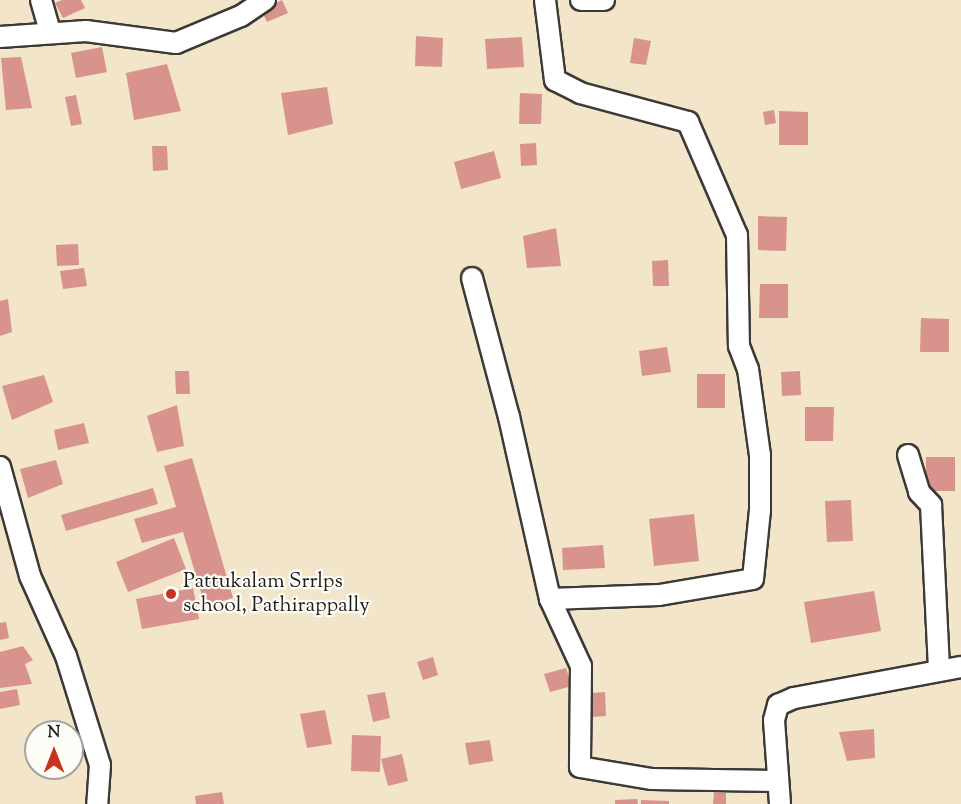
<!DOCTYPE html>
<style>
body{margin:0}
#map{position:relative;width:961px;height:804px;overflow:hidden;background:#f3e5ca;font-family:"Sorts Mill Goudy",serif}
div>[style]{position:absolute}
[style*='--x']{left:calc(var(--x)*1px);top:calc(var(--y)*1px);width:calc(var(--w)*1px);rotate:calc(var(--a)*1deg)}
.building>*{inset:0;background:#d8938d}
.roads{filter:drop-shadow(2px 0 #3c3a36) drop-shadow(-2px 0 #3c3a36) drop-shadow(0 2px #3c3a36) drop-shadow(0 -2px #3c3a36)}
.street>*{height:20px;margin:-10px;padding:0 10px;transform-origin:10px;border-radius:10px;background:#fff}
.dots>*{width:16px;height:16px;translate:-50% -50%;box-sizing:border-box;border:3px solid #fdfcf7;border-radius:50%}
span{translate:-50% -50%;white-space:nowrap;text-align:center;line-height:1.15;-webkit-text-stroke:4.5px #fdfcf7;paint-order:stroke}
.poi-label{font-size:21px;color:#1c1c1c}
.left{translate:0 -50%;text-align:left}
.north{position:absolute;left:24px;top:720px;width:60px;height:60px;box-sizing:border-box;background:#fdfcf7;border:2px solid #a3a29f;border-radius:50%;rotate:0deg;font-size:16px;font-weight:700;line-height:24px;text-align:center;color:#1c1c1c}
.north::after{content:'';display:block;margin:auto;width:21px;height:27px;background:#c8321e;clip-path:polygon(50% 0,100% 100%,50% 72%,0 100%)}
</style>
<div id="map">
<div class="building">
<div style="clip-path:polygon(62px 0,81px 0,85px 8px,63px 18px,55px 3px)"></div>
<div style="clip-path:polygon(282px 0,288px 13px,267px 22px,261px 10px)"></div>
<div style="clip-path:polygon(416px 36px,443px 38px,442px 67px,415px 66px)"></div>
<div style="clip-path:polygon(522px 37px,524px 67px,487px 69px,485px 39px)"></div>
<div style="clip-path:polygon(634px 38px,651px 41px,646px 65px,630px 63px)"></div>
<div style="clip-path:polygon(102px 47px,107px 72px,76px 78px,71px 53px)"></div>
<div style="clip-path:polygon(21px 57px,32px 108px,6px 110px,1px 58px)"></div>
<div style="clip-path:polygon(167px 64px,181px 111px,134px 120px,126px 73px)"></div>
<div style="clip-path:polygon(327px 87px,333px 124px,288px 135px,281px 93px)"></div>
<div style="clip-path:polygon(520px 93px,542px 94px,541px 124px,519px 124px)"></div>
<div style="clip-path:polygon(76px 95px,82px 124px,71px 126px,65px 97px)"></div>
<div style="clip-path:polygon(774px 110px,776px 123px,765px 125px,763px 112px)"></div>
<div style="clip-path:polygon(779px 111px,808px 112px,808px 145px,779px 145px)"></div>
<div style="clip-path:polygon(536px 143px,537px 165px,521px 166px,520px 144px)"></div>
<div style="clip-path:polygon(152px 146px,167px 146px,168px 170px,153px 171px)"></div>
<div style="clip-path:polygon(494px 151px,501px 178px,461px 189px,454px 162px)"></div>
<div style="clip-path:polygon(758px 216px,787px 217px,786px 251px,758px 250px)"></div>
<div style="clip-path:polygon(556px 228px,561px 266px,527px 268px,523px 236px)"></div>
<div style="clip-path:polygon(78px 244px,79px 265px,57px 266px,56px 245px)"></div>
<div style="clip-path:polygon(668px 260px,669px 286px,653px 286px,652px 261px)"></div>
<div style="clip-path:polygon(84px 268px,87px 286px,63px 289px,60px 271px)"></div>
<div style="clip-path:polygon(760px 284px,788px 284px,788px 318px,759px 318px)"></div>
<div style="clip-path:polygon(8px 299px,12px 332px,0 336px,0 301px)"></div>
<div style="clip-path:polygon(921px 318px,949px 319px,949px 352px,920px 352px)"></div>
<div style="clip-path:polygon(667px 347px,671px 372px,642px 376px,639px 351px)"></div>
<div style="clip-path:polygon(175px 371px,189px 371px,190px 394px,176px 394px)"></div>
<div style="clip-path:polygon(800px 371px,801px 395px,782px 396px,781px 372px)"></div>
<div style="clip-path:polygon(697px 374px,725px 374px,725px 408px,697px 408px)"></div>
<div style="clip-path:polygon(44px 375px,53px 402px,12px 420px,2px 386px)"></div>
<div style="clip-path:polygon(177px 405px,184px 446px,157px 452px,147px 416px)"></div>
<div style="clip-path:polygon(805px 407px,834px 407px,833px 441px,805px 441px)"></div>
<div style="clip-path:polygon(84px 423px,89px 443px,58px 450px,54px 430px)"></div>
<div style="clip-path:polygon(926px 457px,955px 457px,955px 491px,926px 491px)"></div>
<div style="clip-path:polygon(192px 458px,233px 598px,205px 606px,183px 532px,142px 543px,134px 519px,176px 507px,164px 466px)"></div>
<div style="clip-path:polygon(56px 460px,63px 484px,28px 498px,20px 469px)"></div>
<div style="clip-path:polygon(153px 488px,158px 504px,66px 531px,61px 515px)"></div>
<div style="clip-path:polygon(851px 500px,853px 541px,827px 542px,825px 501px)"></div>
<div style="clip-path:polygon(694px 514px,699px 561px,654px 566px,649px 519px)"></div>
<div style="clip-path:polygon(174px 538px,186px 569px,128px 592px,116px 562px)"></div>
<div style="clip-path:polygon(603px 545px,605px 568px,563px 570px,562px 548px)"></div>
<div style="clip-path:polygon(193px 588px,199px 619px,142px 629px,136px 599px)"></div>
<div style="clip-path:polygon(874px 591px,881px 631px,811px 643px,804px 602px)"></div>
<div style="clip-path:polygon(6px 622px,9px 638px,0 640px,0 623px)"></div>
<div style="clip-path:polygon(23px 646px,33px 660px,25px 664px,32px 684px,0 688px,0 652px)"></div>
<div style="clip-path:polygon(433px 657px,438px 675px,423px 680px,417px 662px)"></div>
<div style="clip-path:polygon(566px 668px,572px 686px,550px 692px,544px 674px)"></div>
<div style="clip-path:polygon(17px 689px,20px 705px,0 709px,0 692px)"></div>
<div style="clip-path:polygon(385px 692px,390px 718px,373px 722px,367px 695px)"></div>
<div style="clip-path:polygon(605px 692px,606px 716px,592px 717px,591px 693px)"></div>
<div style="clip-path:polygon(325px 710px,332px 744px,307px 748px,300px 714px)"></div>
<div style="clip-path:polygon(874px 729px,875px 758px,847px 761px,839px 732px)"></div>
<div style="clip-path:polygon(352px 735px,381px 736px,380px 772px,351px 771px)"></div>
<div style="clip-path:polygon(490px 740px,493px 761px,469px 765px,465px 743px)"></div>
<div style="clip-path:polygon(402px 754px,408px 781px,388px 786px,381px 759px)"></div>
<div style="clip-path:polygon(222px 792px,224px 804px,196px 804px,195px 796px)"></div>
<div style="clip-path:polygon(714px 792px,726px 793px,726px 804px,713px 804px)"></div>
<div style="clip-path:polygon(637px 799px,638px 804px,615px 804px,615px 800px)"></div>
<div style="clip-path:polygon(641px 800px,669px 801px,669px 804px,641px 804px)"></div>
</div>
<div class="roads">
<div class="street">
<div style="--x:41;--y:0;--w:32;--a:74"></div>
<div style="--x:545;--y:0;--w:81;--a:82.9"></div>
<div style="--x:555;--y:80;--w:28;--a:27"></div>
<div style="--x:580;--y:93;--w:112;--a:15"></div>
<div style="--x:688;--y:122;--w:123;--a:66.6"></div>
<div style="--x:737;--y:235;--w:111;--a:89"></div>
<div style="--x:739;--y:346;--w:25;--a:69"></div>
<div style="--x:748;--y:369;--w:87;--a:82.1"></div>
<div style="--x:760;--y:455;--w:55;--a:90"></div>
<div style="--x:760;--y:510;--w:69;--a:95.8"></div>
<div style="--x:753;--y:579;--w:95;--a:170.3"></div>
<div style="--x:659;--y:595;--w:109;--a:177.9"></div>
<div style="--x:550;--y:599;--w:74;--a:65.2"></div>
<div style="--x:581;--y:666;--w:101;--a:90.6"></div>
<div style="--x:580;--y:767;--w:73;--a:9.5"></div>
<div style="--x:652;--y:779;--w:124;--a:0.9"></div>
<div style="--x:581;--y:0;--w:23;--a:0"></div>
<div style="--x:0;--y:37;--w:86;--a:-4"></div>
<div style="--x:86;--y:31;--w:91;--a:7.6"></div>
<div style="--x:176;--y:43;--w:70;--a:-22.6"></div>
<div style="--x:241;--y:16;--w:29;--a:-34"></div>
<div style="--x:472;--y:278;--w:144;--a:75.1"></div>
<div style="--x:509;--y:417;--w:187;--a:77.3"></div>
<div style="--x:908;--y:455;--w:39;--a:73"></div>
<div style="--x:919;--y:492;--w:18;--a:47"></div>
<div style="--x:931;--y:505;--w:166;--a:87.2"></div>
<div style="--x:0;--y:467;--w:113;--a:74.6"></div>
<div style="--x:30;--y:576;--w:88;--a:65.8"></div>
<div style="--x:66;--y:656;--w:114;--a:72.7"></div>
<div style="--x:100;--y:765;--w:39;--a:94"></div>
<div style="--x:780;--y:804;--w:84;--a:-94.1"></div>
<div style="--x:774;--y:720;--w:16;--a:-75"></div>
<div style="--x:778;--y:705;--w:17;--a:-24"></div>
<div style="--x:794;--y:698;--w:170;--a:-10.5"></div>
</div>
</div>
<div class="dots">
<div style="left:171px;top:594px;background:#c8321e"></div>
</div>
<div class="poi-label">
<span class="left" style="left:183px;top:594px">Pattukalam Srrlps<br>school, Pathirappally</span>
</div>
<div class="north">N</div>
</div>
